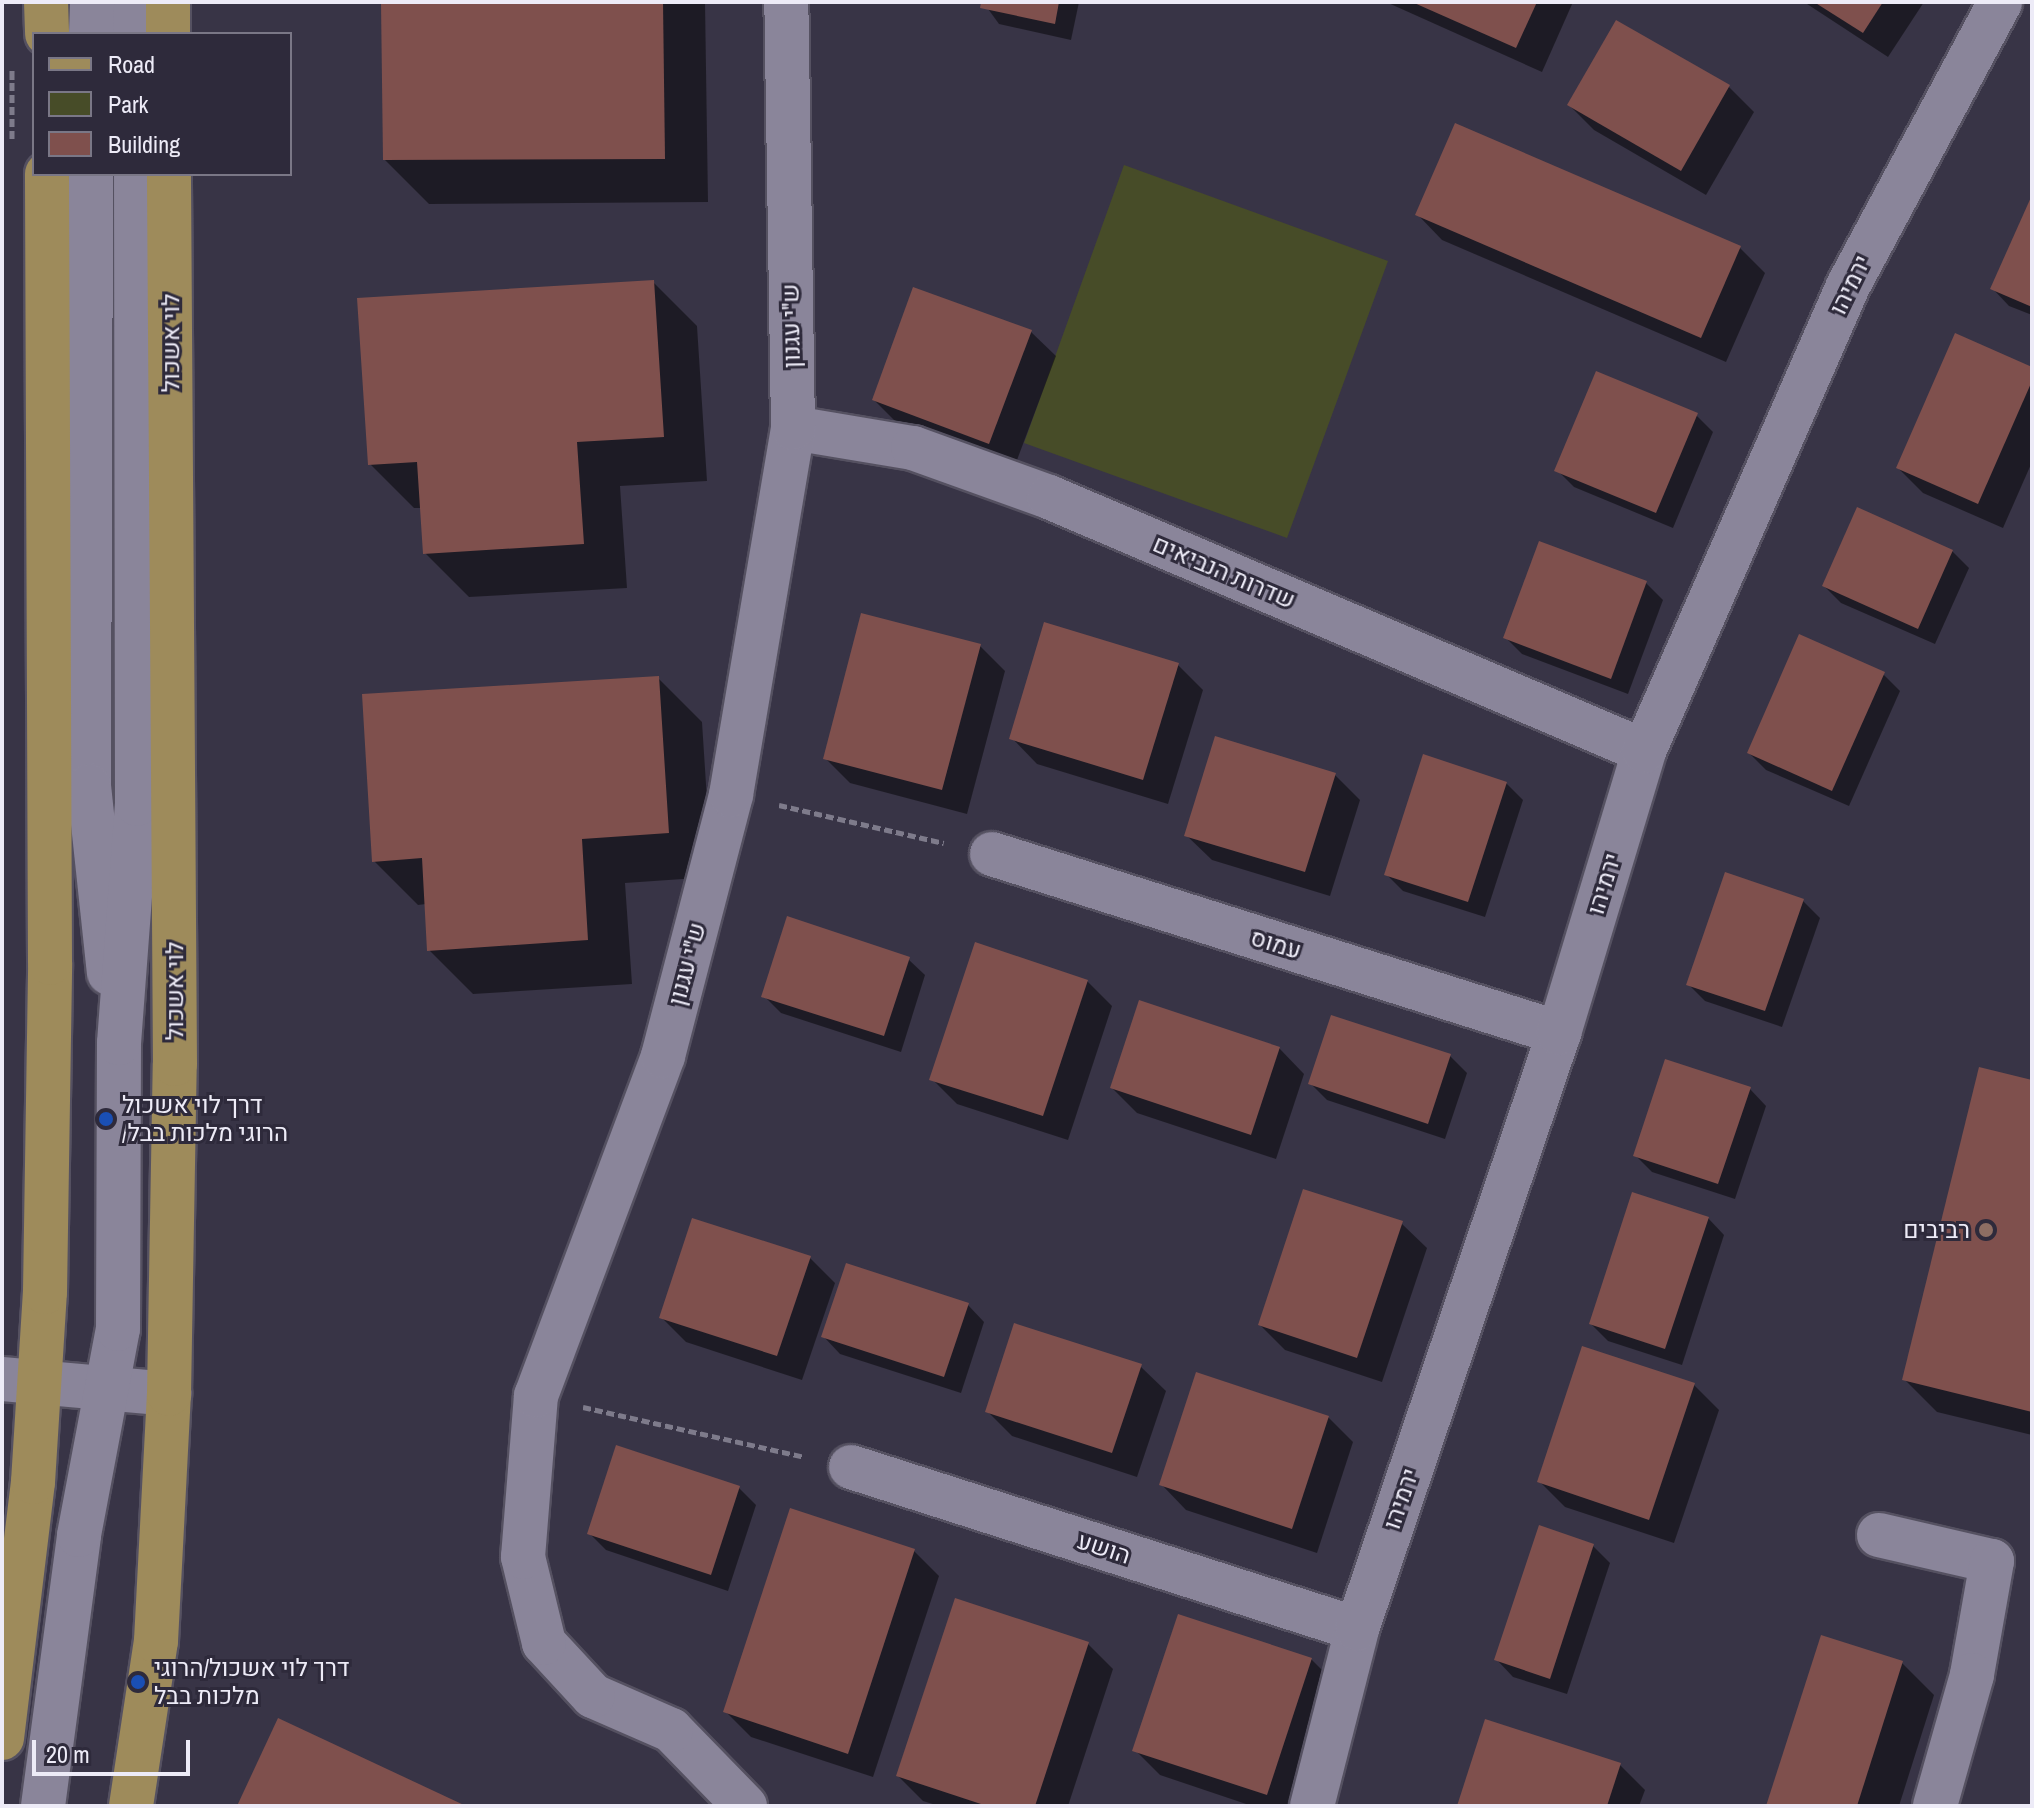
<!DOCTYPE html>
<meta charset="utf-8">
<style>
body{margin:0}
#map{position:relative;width:2034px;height:1808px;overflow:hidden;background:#383446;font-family:"Archivo Narrow",Heebo,sans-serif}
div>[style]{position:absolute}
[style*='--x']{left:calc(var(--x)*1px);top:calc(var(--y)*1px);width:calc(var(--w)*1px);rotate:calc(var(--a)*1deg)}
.green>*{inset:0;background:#474c28}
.shadow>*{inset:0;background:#0007}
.building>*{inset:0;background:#7f504d}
.path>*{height:5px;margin-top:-2.5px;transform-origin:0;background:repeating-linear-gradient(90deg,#7e7b8b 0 8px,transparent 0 12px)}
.roads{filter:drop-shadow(2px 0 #555161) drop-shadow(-2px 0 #555161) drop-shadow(0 2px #555161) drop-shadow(0 -2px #555161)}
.minor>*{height:44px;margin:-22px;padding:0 22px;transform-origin:22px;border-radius:22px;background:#8a859a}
.major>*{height:44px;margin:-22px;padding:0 22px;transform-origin:22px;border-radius:22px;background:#9e8b5b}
.dots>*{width:22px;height:22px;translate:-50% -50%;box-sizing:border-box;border:4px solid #2e2a3b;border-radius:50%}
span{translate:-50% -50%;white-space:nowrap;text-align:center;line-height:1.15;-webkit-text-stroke:6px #2e2a3b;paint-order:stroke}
.street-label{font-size:24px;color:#edebf7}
.poi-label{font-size:24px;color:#edebf7}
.left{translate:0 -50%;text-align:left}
.right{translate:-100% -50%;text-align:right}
.frame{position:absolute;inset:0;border:4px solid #edebf7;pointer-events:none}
.legend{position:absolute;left:32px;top:32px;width:260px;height:144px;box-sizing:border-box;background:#2e2a3b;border:2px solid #7a7786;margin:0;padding:10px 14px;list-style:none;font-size:24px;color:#edebf7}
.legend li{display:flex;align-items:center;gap:16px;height:40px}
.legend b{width:40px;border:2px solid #7a7786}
.scale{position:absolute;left:32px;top:1740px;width:158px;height:36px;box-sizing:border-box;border:4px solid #edebf7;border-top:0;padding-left:10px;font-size:24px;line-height:28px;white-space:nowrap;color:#edebf7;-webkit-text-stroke:6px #2e2a3b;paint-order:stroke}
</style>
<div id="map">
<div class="green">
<div style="clip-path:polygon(1124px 165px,1388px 261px,1287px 538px,1024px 443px)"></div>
</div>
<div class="shadow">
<div style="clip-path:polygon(383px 2px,705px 2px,708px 202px,429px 204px,384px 159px)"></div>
<div style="clip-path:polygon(983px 2px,1079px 2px,1071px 40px,999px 24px)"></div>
<div style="clip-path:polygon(1386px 2px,1573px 2px,1542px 72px)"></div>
<div style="clip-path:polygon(1804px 2px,1924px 2px,1888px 57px)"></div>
<div style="clip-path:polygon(1729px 87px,1754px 112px,1706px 195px,1594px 130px,1569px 105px)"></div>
<div style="clip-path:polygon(2032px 200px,2032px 315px,2009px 306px,1993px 289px)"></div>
<div style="clip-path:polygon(1417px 214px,1740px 248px,1765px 273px,1726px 362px,1442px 240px)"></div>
<div style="clip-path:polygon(653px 282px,697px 326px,707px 481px,620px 486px,627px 588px,469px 597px,425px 553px,422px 508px,414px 508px,370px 464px)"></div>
<div style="clip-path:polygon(1030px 331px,1056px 356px,1014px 468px,899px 425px,874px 400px)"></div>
<div style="clip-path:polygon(2032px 369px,2032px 462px,2003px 528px,1923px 493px,1898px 468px)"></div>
<div style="clip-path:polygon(1696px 415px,1713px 432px,1673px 528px,1574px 487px,1557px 470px)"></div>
<div style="clip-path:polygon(1540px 543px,1646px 583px,1663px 600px,1628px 694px,1522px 654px,1505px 637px)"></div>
<div style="clip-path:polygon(1952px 551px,1969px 568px,1935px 644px,1841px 603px,1824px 586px)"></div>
<div style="clip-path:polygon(980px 646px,1005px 671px,967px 814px,850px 783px,825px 758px)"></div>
<div style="clip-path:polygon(1178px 665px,1203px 690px,1168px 804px,1037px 764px,1012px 738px)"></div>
<div style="clip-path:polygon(1883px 674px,1900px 691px,1849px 806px,1766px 770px,1749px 753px)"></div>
<div style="clip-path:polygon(658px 678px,702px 722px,712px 877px,625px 883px,632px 984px,473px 994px,429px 950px,426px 904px,418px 905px,374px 861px)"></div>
<div style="clip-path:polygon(1335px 775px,1360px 800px,1330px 896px,1212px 860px,1186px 835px)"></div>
<div style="clip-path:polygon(1506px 783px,1523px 800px,1485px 917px,1403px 891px,1386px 874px)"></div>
<div style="clip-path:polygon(1803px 901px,1820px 918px,1782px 1027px,1705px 1001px,1688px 984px)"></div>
<div style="clip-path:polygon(908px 959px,925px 975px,901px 1052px,781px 1013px,764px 996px)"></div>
<div style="clip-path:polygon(1087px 981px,1112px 1006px,1068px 1140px,957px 1104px,932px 1079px)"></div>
<div style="clip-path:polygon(1279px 1048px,1304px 1074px,1276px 1159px,1137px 1113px,1112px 1088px)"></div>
<div style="clip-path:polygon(1450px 1056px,1467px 1073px,1445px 1139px,1327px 1100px,1310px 1083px)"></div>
<div style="clip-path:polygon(2032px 1082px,2032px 1435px,1937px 1412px,1905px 1380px)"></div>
<div style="clip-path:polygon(1750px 1089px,1766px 1106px,1735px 1199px,1652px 1172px,1635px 1155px)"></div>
<div style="clip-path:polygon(1708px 1218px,1724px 1235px,1682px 1365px,1608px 1341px,1591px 1324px)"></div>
<div style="clip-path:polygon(1401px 1223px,1427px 1248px,1382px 1382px,1285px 1350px,1260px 1325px)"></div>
<div style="clip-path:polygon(810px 1258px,835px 1283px,802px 1380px,686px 1342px,661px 1317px)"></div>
<div style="clip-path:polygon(968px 1305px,984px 1322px,961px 1393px,840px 1354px,824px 1337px)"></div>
<div style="clip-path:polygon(1140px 1366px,1166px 1391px,1137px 1477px,1012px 1436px,987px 1411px)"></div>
<div style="clip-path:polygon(1694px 1385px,1719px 1410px,1674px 1543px,1565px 1507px,1540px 1482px)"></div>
<div style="clip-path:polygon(1328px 1417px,1353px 1442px,1317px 1553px,1186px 1510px,1161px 1484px)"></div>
<div style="clip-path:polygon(739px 1488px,756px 1505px,728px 1591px,606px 1550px,589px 1533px)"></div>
<div style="clip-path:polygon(1593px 1546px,1610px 1563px,1567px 1694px,1513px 1677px,1497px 1660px)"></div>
<div style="clip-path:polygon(914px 1551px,939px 1576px,873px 1777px,751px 1737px,725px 1711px)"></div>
<div style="clip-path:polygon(1088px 1644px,1113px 1669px,1068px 1806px,939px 1806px,923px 1801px,898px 1776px)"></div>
<div style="clip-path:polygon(1311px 1659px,1336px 1684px,1296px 1806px,1252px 1806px,1160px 1775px,1135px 1750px)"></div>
<div style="clip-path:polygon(1902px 1663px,1934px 1695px,1899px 1806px,1768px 1806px)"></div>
<div style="clip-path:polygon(1620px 1765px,1645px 1790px,1639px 1806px,1459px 1806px)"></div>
</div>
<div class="building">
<div style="clip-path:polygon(381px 2px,663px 2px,665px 159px,383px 160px)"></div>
<div style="clip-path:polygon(981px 2px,1059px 2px,1055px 24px,980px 8px)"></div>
<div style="clip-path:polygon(1412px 2px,1537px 2px,1516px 48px)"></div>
<div style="clip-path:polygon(1814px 2px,1883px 2px,1863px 33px)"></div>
<div style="clip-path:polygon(1616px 20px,1730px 85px,1681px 171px,1567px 105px)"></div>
<div style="clip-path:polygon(1455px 123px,1741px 246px,1701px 338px,1415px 215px)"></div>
<div style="clip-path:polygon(2032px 195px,2032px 307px,1990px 289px)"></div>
<div style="clip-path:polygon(654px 280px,664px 437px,577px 442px,584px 544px,423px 554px,417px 462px,368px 465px,357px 298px)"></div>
<div style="clip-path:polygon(913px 287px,1032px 330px,989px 444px,872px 400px)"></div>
<div style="clip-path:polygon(1955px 333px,2032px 367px,2032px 381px,1978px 504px,1896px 468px)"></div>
<div style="clip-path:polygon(1596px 371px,1698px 413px,1656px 513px,1554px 471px)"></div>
<div style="clip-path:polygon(1857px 507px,1953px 550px,1918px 629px,1822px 586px)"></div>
<div style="clip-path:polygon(1539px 541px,1647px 581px,1611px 679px,1503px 638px)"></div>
<div style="clip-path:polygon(861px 613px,981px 644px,942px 790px,823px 759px)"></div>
<div style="clip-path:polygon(1044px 622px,1179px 663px,1143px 780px,1009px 739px)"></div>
<div style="clip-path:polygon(1799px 634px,1885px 672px,1832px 791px,1747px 753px)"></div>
<div style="clip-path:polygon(659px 676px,669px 833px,582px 839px,588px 940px,427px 951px,422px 858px,372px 862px,362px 694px)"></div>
<div style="clip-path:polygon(1215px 736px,1336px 773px,1305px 872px,1184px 836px)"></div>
<div style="clip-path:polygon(1423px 754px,1507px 782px,1468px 902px,1384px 875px)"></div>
<div style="clip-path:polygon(1725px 872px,1804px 899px,1765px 1011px,1686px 985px)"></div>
<div style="clip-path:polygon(787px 916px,910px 957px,884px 1036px,761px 997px)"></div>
<div style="clip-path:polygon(975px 942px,1088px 980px,1043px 1116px,929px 1080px)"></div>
<div style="clip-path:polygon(1139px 1000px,1280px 1047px,1251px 1135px,1110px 1088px)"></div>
<div style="clip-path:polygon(1331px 1015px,1451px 1054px,1428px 1124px,1308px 1084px)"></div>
<div style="clip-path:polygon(1665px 1059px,1751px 1087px,1718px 1184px,1633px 1156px)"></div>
<div style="clip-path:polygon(1979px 1067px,2032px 1080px,2032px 1412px,1902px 1380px)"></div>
<div style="clip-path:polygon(1303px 1189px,1403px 1221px,1357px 1358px,1258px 1325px)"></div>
<div style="clip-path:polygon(1632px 1192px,1709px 1217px,1665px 1349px,1589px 1324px)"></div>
<div style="clip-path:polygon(692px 1218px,811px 1256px,777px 1356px,659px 1318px)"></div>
<div style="clip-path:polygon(846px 1263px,969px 1303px,944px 1377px,821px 1337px)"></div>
<div style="clip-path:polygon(1014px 1323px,1142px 1364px,1112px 1453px,985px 1412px)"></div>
<div style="clip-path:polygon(1582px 1346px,1695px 1383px,1649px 1520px,1537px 1482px)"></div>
<div style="clip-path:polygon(1196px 1372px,1329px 1416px,1292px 1529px,1159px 1485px)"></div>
<div style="clip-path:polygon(616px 1445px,740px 1486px,711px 1575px,587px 1534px)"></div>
<div style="clip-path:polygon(790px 1508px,915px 1549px,848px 1754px,723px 1712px)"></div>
<div style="clip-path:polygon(1539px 1525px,1594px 1544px,1550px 1679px,1494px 1660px)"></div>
<div style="clip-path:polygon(955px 1598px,1089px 1642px,1035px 1806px,987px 1806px,896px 1776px)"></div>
<div style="clip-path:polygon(1178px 1614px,1312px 1658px,1267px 1795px,1132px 1751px)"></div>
<div style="clip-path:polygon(1821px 1635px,1903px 1661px,1857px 1806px,1766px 1806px)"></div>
<div style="clip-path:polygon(278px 1718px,466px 1806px,237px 1806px)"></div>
<div style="clip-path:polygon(1485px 1719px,1621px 1763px,1607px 1806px,1457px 1806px)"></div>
</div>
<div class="path">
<div style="--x:12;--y:139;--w:70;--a:-90"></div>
<div style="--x:779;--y:805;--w:169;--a:13"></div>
<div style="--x:583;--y:1407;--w:227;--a:12.7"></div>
</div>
<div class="roads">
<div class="minor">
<div style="--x:128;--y:2;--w:32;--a:86"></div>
<div style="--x:91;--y:34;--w:32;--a:-88"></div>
<div style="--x:91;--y:174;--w:612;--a:90.19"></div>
<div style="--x:89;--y:786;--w:188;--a:83.9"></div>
<div style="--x:793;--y:428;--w:122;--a:9.5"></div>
<div style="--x:913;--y:448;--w:145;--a:19.8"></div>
<div style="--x:1049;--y:497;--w:647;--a:23.12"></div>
<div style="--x:992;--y:854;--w:595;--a:17.52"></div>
<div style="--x:2;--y:1379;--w:168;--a:5.1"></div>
<div style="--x:851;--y:1467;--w:531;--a:17.75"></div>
<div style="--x:1879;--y:1535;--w:116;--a:13"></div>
<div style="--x:1992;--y:1561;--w:116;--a:100"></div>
<div style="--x:1972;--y:1675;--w:136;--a:105.8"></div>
<div style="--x:43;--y:1806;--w:273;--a:-82.4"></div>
<div style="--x:79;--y:1535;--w:210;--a:-79.3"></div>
<div style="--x:118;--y:1329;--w:286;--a:-89.8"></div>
<div style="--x:119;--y:1043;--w:240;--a:-85.7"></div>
<div style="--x:137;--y:804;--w:630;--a:-90.09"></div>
<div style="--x:745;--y:1806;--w:106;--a:-134.2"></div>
<div style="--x:671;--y:1730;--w:85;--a:-156.4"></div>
<div style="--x:593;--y:1696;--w:72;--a:-132.8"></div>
<div style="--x:544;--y:1643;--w:89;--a:-103.7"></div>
<div style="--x:523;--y:1557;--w:162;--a:-85.4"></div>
<div style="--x:536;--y:1396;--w:363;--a:-69.5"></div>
<div style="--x:663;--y:1056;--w:270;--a:-75.4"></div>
<div style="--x:731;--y:795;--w:372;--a:-80.4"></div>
<div style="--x:793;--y:428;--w:426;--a:-90.9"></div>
<div style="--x:1312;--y:1806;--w:183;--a:-75.7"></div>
<div style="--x:1357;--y:1629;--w:629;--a:-71.28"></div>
<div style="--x:1559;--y:1033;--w:295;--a:-73.2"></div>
<div style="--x:1644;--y:751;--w:508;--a:-66.31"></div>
<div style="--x:1848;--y:286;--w:322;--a:-61.8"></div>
</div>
<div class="major">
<div style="--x:46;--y:2;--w:32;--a:88"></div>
<div style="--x:168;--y:2;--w:32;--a:90"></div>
<div style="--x:2;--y:1738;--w:258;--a:-83.1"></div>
<div style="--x:33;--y:1482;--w:190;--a:-86.4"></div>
<div style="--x:45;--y:1292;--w:329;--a:-89.1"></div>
<div style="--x:50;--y:963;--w:789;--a:-90.22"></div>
<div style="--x:131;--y:1806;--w:167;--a:-81.4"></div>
<div style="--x:156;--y:1641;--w:247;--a:-87"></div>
<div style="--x:169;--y:1394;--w:330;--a:-89"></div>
<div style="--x:175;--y:1064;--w:890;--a:-90.39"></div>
</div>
</div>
<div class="dots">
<div style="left:106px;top:1119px;background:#1a4fb4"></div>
<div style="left:1986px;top:1230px;background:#8d6e63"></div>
<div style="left:138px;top:1682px;background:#1a4fb4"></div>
</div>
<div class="street-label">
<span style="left:1850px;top:285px;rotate:-64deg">ירמיהו</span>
<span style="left:791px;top:326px;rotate:-91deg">ש"י עגנון</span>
<span style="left:171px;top:343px;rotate:-90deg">לוי אשכול</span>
<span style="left:1224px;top:572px;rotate:23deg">שדרות הנביאים</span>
<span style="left:1604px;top:884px;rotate:-73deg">ירמיהו</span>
<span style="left:1276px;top:944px;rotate:17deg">עמוס</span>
<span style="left:687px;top:964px;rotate:-75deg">ש"י עגנון</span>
<span style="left:175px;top:991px;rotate:-90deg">לוי אשכול</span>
<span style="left:1401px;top:1499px;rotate:-71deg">ירמיהו</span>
<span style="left:1104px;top:1548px;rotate:18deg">הושע</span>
</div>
<div class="poi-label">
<span class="left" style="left:122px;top:1119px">דרך לוי אשכול<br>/הרוגי מלכות בבל</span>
<span class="right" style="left:1970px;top:1230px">רביבים</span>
<span class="left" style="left:154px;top:1682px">דרך לוי אשכול/הרוגי<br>מלכות בבל</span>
</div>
<div class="frame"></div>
<ul class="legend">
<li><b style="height:10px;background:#9e8b5b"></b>Road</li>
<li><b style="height:22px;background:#474c28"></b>Park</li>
<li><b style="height:22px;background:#7f504d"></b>Building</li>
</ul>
<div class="scale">20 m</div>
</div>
